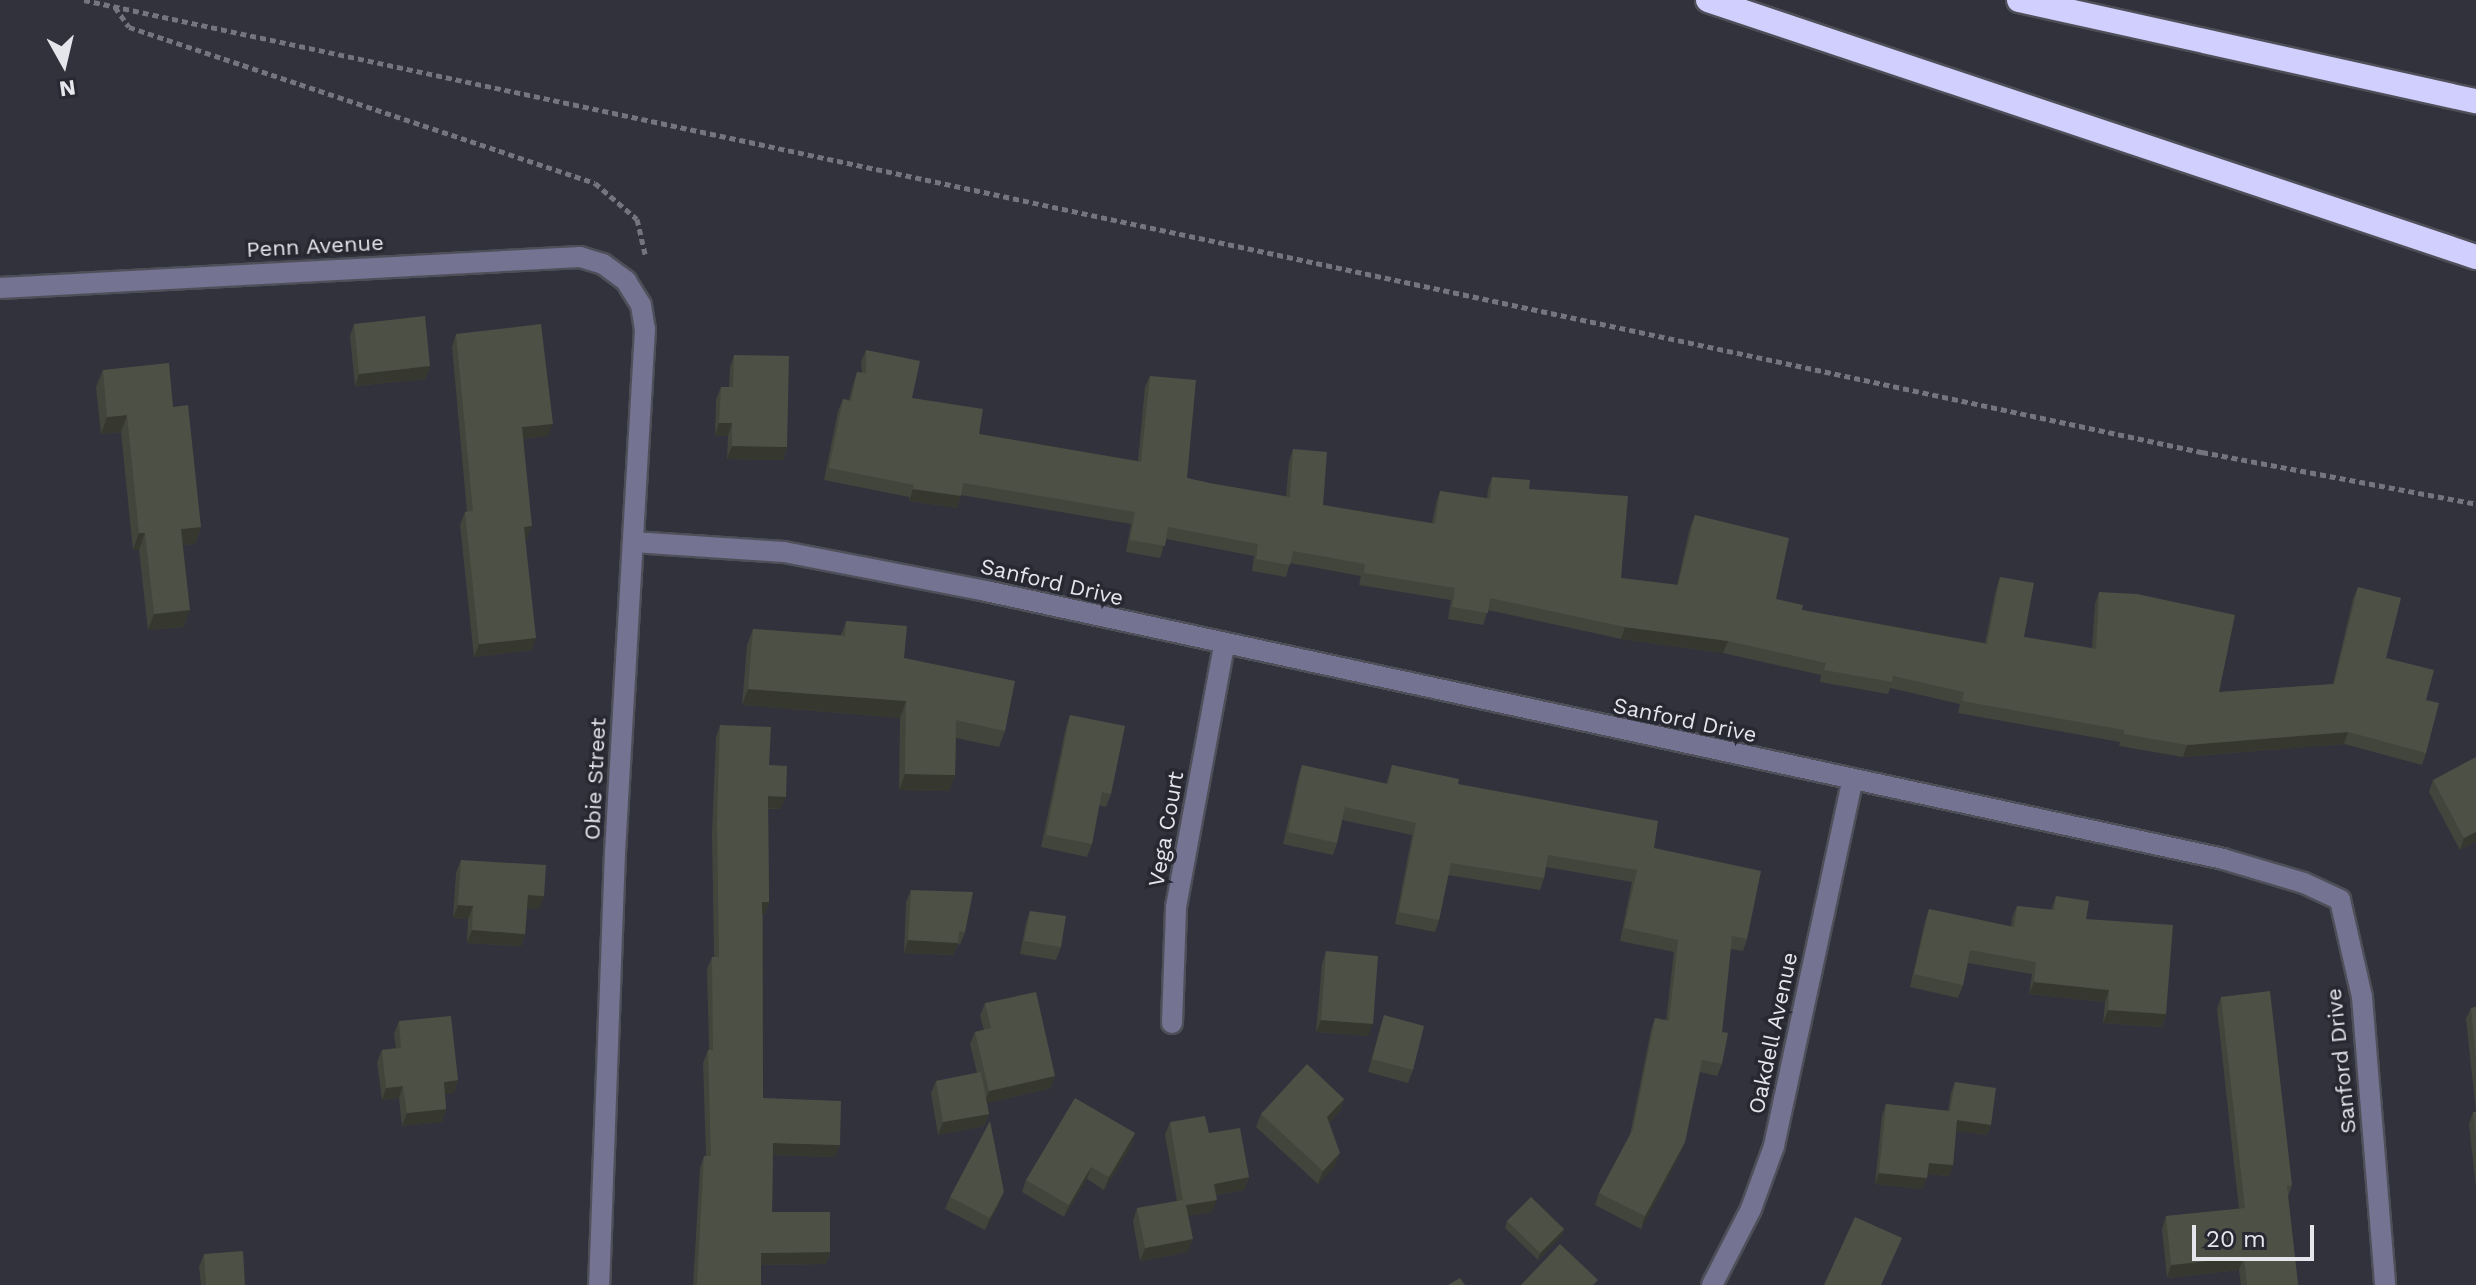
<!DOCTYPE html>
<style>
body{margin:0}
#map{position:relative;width:2476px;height:1285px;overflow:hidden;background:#32323d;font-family:"Work Sans",sans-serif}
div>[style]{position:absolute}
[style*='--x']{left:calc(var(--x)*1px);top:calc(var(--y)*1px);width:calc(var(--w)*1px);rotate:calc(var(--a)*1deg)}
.path>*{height:5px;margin-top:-2.5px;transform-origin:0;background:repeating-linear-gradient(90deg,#75757f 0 6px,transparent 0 10px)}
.roads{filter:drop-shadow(2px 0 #4f4f59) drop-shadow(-2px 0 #4f4f59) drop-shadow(0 2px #4f4f59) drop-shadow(0 -2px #4f4f59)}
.minor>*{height:20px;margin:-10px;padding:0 10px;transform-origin:10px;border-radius:10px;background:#747392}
.highway>*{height:24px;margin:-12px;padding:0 12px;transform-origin:12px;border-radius:12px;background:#d0cffd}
.wall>*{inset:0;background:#42453b}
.shaded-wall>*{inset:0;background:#363830}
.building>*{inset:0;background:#4d5045}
span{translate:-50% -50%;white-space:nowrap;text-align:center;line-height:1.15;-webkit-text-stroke:7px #282832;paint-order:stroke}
.street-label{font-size:22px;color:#e5e5ec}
.north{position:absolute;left:24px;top:24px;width:80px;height:80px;-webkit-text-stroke:6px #282832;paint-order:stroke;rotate:172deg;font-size:22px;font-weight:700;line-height:32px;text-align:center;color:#e5e5ec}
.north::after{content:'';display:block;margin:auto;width:28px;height:36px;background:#e5e5ec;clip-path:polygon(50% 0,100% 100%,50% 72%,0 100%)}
.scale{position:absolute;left:2192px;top:1225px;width:122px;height:36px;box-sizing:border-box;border:4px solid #e5e5ec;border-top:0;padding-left:10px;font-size:24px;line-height:28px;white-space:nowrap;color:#e5e5ec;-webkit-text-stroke:6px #282832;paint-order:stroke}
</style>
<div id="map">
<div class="path">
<div style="--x:84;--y:0;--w:2166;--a:12.05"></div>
<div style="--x:2202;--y:452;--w:279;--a:10.7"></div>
<div style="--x:115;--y:7;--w:24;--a:55"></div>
<div style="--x:129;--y:27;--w:491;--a:18.5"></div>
<div style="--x:595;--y:183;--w:55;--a:40.6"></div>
<div style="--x:637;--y:219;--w:39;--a:77"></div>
</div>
<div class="roads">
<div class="minor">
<div style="--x:0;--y:288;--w:581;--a:-3.06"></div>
<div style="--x:580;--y:257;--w:24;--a:17"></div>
<div style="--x:603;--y:264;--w:29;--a:36"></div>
<div style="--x:626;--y:281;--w:28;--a:58"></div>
<div style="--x:641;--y:305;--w:24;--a:81"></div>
<div style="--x:645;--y:329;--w:524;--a:93.28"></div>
<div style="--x:615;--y:852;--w:433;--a:92.1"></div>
<div style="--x:633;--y:542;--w:151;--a:3.8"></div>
<div style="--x:784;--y:552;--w:206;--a:10.9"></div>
<div style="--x:986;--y:591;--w:1266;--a:12.22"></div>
<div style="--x:2223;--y:859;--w:84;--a:16.5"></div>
<div style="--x:2304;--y:883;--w:40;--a:25"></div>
<div style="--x:2340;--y:900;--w:99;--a:77.2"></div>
<div style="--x:2362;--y:997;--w:289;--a:85.4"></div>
<div style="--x:1172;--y:1023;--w:116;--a:-88"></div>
<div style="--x:1176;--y:907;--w:266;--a:-79.6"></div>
<div style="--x:1712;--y:1285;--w:85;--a:-62.8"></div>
<div style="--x:1751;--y:1209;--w:67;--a:-69.9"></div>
<div style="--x:1774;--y:1146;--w:373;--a:-77.9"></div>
</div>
<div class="highway">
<div style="--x:1708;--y:0;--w:810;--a:18.5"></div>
<div style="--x:2019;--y:0;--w:468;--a:12.5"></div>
</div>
</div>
<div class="wall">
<div style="clip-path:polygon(354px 324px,426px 379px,355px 386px,350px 336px)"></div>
<div style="clip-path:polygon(456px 334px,548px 436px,523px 439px,527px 539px,525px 539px,532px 650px,474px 657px,460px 525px,465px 512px,467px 512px,452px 347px)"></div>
<div style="clip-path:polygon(866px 350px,912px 398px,979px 434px,1138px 461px,1145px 387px,1150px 376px,1187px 478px,1209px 483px,1286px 497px,1289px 461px,1293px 449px,1323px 505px,1432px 523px,1436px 503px,1440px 491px,1487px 498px,1488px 489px,1492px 477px,1529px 489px,1621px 578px,1677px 585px,1690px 527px,1695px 515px,1776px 599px,1802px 610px,1985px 643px,1996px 589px,2000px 577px,2024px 637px,2092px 648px,2095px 604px,2099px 592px,2219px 692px,2333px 684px,2353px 599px,2358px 587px,2386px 658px,2426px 700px,2426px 753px,2422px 765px,2344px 744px,2183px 757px,2119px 746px,2120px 742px,1958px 713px,1960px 704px,1890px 688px,1888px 694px,1820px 682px,1821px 675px,1723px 653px,1621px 639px,1488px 610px,1483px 625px,1448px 619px,1451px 600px,1359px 585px,1361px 576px,1290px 563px,1286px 577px,1252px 571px,1254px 556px,1166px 539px,1160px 558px,1126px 552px,1131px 524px,961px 495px,957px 508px,909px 501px,909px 497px,824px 480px,838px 411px,843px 399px,849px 400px,853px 384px,857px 372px,862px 373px,861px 362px)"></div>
<div style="clip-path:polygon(734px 355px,787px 447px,783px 460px,727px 459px,728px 436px,715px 436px,716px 399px,721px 387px,729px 387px,730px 367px)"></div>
<div style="clip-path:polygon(103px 370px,173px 407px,201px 527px,195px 544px,183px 545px,184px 627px,148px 630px,139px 550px,133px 550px,121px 432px,101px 434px,96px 387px)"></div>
<div style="clip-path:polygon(846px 621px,904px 658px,1005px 731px,999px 747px,956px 738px,955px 775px,949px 791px,899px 790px,900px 718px,742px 705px,747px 645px,753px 629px,841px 635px)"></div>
<div style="clip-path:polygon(1070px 715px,1111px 794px,1106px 807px,1099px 805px,1092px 844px,1087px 857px,1041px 847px,1066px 727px)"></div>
<div style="clip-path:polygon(720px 725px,769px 765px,781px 809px,768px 809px,769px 902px,765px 914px,763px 914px,763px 1098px,840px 1145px,835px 1157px,773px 1155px,772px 1212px,830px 1252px,826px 1264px,761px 1265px,761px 1285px,693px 1285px,700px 1168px,704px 1156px,706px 1156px,703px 1063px,708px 1050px,709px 1050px,707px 969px,712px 957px,714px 957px,712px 834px,716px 737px)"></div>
<div style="clip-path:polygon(1302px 765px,1386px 784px,1392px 765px,1458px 784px,1654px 848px,1747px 939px,1743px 951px,1731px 949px,1722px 1032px,1722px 1064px,1717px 1076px,1700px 1072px,1685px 1142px,1680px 1154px,1641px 1229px,1595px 1205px,1599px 1193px,1630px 1135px,1651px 1030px,1655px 1018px,1666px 1020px,1674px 952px,1620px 941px,1632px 882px,1546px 867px,1544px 878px,1540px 890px,1448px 875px,1439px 920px,1435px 932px,1395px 924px,1412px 835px,1342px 820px,1337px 843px,1333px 855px,1283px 844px,1298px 778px)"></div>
<div style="clip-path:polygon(2433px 780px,2476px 841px,2460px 850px,2429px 792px)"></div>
<div style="clip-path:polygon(461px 860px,544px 896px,539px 909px,527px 908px,525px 934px,521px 946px,467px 943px,468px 919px,453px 918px,456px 873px)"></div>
<div style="clip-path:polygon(911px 890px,965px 932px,960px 945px,958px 944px,953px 955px,904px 953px,906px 902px)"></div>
<div style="clip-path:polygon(2056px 896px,2086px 919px,2166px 1014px,2162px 1027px,2103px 1023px,2105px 1002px,2029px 994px,2032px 974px,1968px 963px,1963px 985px,1958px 998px,1910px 987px,1925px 921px,1929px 909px,2011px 927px,2012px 918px,2017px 906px,2051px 910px)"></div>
<div style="clip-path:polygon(1030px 911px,1061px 947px,1056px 960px,1020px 954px,1026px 923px)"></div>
<div style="clip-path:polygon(1326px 951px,1368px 1036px,1316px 1032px,1322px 964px)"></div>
<div style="clip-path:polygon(2221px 997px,2292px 1185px,2288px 1197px,2298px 1285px,2241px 1285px,2239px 1270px,2167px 1278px,2162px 1229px,2166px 1216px,2239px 1209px,2217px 1009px)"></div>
<div style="clip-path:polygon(985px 1003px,1051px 1088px,987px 1103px,989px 1114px,984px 1126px,938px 1135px,931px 1093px,936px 1081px,977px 1073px,970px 1044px,975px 1032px,984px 1030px,980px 1016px)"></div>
<div style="clip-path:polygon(2476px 1007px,2476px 1188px,2469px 1124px,2473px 1112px,2476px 1112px,2466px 1019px,2471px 1008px)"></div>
<div style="clip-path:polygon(1384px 1015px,1413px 1070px,1408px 1083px,1368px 1072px)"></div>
<div style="clip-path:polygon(399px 1021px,458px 1080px,454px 1093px,445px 1094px,446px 1109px,442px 1122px,402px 1126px,399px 1098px,382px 1100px,377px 1062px,382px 1050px,396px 1048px,394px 1034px)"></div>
<div style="clip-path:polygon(1955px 1082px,1991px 1125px,1987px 1135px,1956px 1131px,1953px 1165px,1949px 1176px,1927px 1174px,1923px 1189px,1875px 1184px,1882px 1115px,1886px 1104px,1948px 1111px,1951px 1093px)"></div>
<div style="clip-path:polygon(1344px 1099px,1340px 1111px,1329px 1123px,1335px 1166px,1318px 1184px,1256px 1127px,1261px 1114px)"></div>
<div style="clip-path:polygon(1170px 1122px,1209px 1133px,1249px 1177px,1244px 1190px,1216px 1195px,1212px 1212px,1188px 1216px,1188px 1252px,1140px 1261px,1133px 1221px,1137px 1208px,1177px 1201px,1165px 1135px)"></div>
<div style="clip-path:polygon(1135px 1133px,1131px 1146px,1104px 1190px,1087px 1179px,1064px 1217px,1022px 1192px,1026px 1180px)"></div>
<div style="clip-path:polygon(950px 1197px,999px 1204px,985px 1230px,945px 1209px)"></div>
<div style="clip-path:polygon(1507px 1221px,1564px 1229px,1562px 1235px,1538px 1260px,1505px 1228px)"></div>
<div style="clip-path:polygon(204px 1254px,245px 1285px,201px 1285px,199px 1267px)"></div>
</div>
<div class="shaded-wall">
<div style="clip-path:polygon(430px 366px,426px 379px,355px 386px,359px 374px)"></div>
<div style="clip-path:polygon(127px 415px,121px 432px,101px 434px,107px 417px)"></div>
<div style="clip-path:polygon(719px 423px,732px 423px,728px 436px,715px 436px)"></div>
<div style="clip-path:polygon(553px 424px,548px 436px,518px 440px,522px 427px)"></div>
<div style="clip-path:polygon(732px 446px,787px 447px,783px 460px,727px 459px)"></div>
<div style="clip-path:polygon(913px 489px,961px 496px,957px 508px,909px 501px)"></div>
<div style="clip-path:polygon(532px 526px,527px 539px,520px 539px,524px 527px)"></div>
<div style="clip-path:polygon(201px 527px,195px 544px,175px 546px,181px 529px)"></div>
<div style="clip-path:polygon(139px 533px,145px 533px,139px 550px,133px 550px)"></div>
<div style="clip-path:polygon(190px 610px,184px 627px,148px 630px,154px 614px)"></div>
<div style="clip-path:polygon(1625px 627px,1728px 641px,1723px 653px,1621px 639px)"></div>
<div style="clip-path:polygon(536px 638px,532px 650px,474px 657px,479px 644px)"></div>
<div style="clip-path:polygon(748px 689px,906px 701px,900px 718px,742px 705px)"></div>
<div style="clip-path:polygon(2348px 732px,2344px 744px,2183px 757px,2187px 745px)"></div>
<div style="clip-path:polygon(905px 774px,955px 775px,949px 791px,899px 790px)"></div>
<div style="clip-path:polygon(768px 796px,786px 797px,781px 809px,764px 808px)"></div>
<div style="clip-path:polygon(2476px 832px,2476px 841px,2460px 850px,2464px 838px)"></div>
<div style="clip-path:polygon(528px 895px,544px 896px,539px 909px,523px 908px)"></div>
<div style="clip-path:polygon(762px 902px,769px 902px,765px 914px,758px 914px)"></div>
<div style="clip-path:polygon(458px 905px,473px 906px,468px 919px,453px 918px)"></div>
<div style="clip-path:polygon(472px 930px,525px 934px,521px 946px,467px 943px)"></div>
<div style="clip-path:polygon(908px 940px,958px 943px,953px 955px,904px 953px)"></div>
<div style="clip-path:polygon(2034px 982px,2109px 990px,2105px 1002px,2029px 994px)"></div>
<div style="clip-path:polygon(2108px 1010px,2166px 1014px,2162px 1027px,2103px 1023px)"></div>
<div style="clip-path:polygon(1321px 1020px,1373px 1024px,1368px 1036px,1316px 1032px)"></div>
<div style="clip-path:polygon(1055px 1076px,1051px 1088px,984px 1104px,989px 1091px)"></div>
<div style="clip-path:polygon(458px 1080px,454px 1093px,439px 1095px,444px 1082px)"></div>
<div style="clip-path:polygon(403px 1086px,399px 1098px,382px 1100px,386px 1088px)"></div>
<div style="clip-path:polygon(1344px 1099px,1340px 1111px,1323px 1130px,1327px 1117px)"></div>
<div style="clip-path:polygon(446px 1109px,442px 1122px,402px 1126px,407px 1113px)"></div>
<div style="clip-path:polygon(989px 1114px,984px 1126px,938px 1135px,943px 1122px)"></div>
<div style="clip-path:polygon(1957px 1120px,1991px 1125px,1987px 1135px,1953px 1131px)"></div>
<div style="clip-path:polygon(1135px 1133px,1131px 1146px,1104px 1190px,1109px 1177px)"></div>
<div style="clip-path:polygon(1685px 1142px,1680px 1154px,1641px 1229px,1645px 1216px)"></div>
<div style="clip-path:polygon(773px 1143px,840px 1145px,835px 1157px,768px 1155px)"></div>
<div style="clip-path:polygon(1340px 1153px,1335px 1166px,1318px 1184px,1323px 1171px)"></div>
<div style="clip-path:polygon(1929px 1163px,1953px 1165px,1949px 1176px,1925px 1174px)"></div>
<div style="clip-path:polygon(1091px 1167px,1087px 1179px,1064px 1217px,1069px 1205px)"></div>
<div style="clip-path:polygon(1879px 1173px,1927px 1178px,1923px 1189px,1875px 1184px)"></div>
<div style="clip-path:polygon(1249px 1177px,1244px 1190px,1209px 1196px,1214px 1184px)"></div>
<div style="clip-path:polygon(1004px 1192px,999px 1204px,985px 1230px,990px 1218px)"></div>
<div style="clip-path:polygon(1217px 1200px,1212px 1212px,1182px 1217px,1186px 1205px)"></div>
<div style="clip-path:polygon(1564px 1229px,1562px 1235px,1538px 1260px,1540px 1253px)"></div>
<div style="clip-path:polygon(1193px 1239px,1188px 1252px,1140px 1261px,1145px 1248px)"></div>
<div style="clip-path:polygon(830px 1252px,826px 1264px,757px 1265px,761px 1253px)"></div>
<div style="clip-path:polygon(2244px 1257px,2239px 1270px,2167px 1278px,2171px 1265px)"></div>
</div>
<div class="building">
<div style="clip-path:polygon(425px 316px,430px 366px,359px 374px,354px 324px)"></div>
<div style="clip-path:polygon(541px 324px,553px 424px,522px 427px,532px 526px,524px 527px,536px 638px,479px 644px,465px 512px,473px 511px,456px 334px)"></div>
<div style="clip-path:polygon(866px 350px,920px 361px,912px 398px,983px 409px,979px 434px,1141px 462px,1150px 376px,1196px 380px,1187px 478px,1209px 483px,1290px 497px,1293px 449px,1327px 452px,1323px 505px,1435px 524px,1440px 491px,1490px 499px,1492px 477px,1530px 480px,1529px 489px,1628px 496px,1621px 578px,1678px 585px,1695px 515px,1789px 538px,1776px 599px,1803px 605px,1802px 610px,1987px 644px,2000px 577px,2034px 583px,2024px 637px,2096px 649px,2099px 592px,2137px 594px,2235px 615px,2219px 692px,2334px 684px,2358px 587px,2401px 598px,2386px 658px,2434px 670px,2426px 700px,2439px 703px,2426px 753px,2348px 732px,2187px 745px,2124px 734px,2124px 730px,1962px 701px,1964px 692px,1893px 676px,1892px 682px,1824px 670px,1826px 663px,1728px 641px,1625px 627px,1490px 598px,1488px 613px,1452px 607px,1455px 588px,1364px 573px,1365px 564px,1293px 551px,1290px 565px,1256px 559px,1258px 544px,1168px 527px,1165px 546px,1130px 540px,1135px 512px,963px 483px,961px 496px,913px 489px,914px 485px,829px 468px,843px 399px,851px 401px,857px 372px,866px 373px)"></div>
<div style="clip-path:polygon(734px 355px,789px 356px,787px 447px,732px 446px,732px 423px,719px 423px,721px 387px,733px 387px)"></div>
<div style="clip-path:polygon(169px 363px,173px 407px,188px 405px,201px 527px,181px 529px,190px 610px,154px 614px,145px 533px,139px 533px,127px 415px,107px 417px,103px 370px)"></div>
<div style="clip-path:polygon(846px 621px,907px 626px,904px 658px,1015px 681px,1005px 731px,956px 720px,955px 775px,905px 774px,906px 701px,748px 689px,753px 629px,845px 636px)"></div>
<div style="clip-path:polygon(1070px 715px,1125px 726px,1111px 794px,1102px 792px,1092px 844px,1046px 835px)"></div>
<div style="clip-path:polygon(720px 725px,771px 727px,769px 765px,787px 766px,786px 797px,768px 796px,769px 902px,762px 902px,763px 1098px,841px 1101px,840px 1145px,773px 1143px,772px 1212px,830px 1212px,830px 1252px,761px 1253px,761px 1285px,697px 1285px,704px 1156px,711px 1156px,708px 1050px,713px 1050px,712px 957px,719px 957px,717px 822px)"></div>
<div style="clip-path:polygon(2476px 757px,2476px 832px,2464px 838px,2433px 780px)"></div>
<div style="clip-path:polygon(1302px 765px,1388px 784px,1392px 765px,1459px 779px,1458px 784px,1658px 821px,1654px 848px,1761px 871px,1747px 939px,1732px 936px,1722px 1032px,1728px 1033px,1722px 1064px,1702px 1060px,1685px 1142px,1645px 1216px,1599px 1193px,1633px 1129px,1655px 1018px,1669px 1021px,1678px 940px,1624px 928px,1637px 870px,1548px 855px,1544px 878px,1451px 863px,1439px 920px,1399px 912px,1416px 823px,1345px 807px,1337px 843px,1288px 832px)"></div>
<div style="clip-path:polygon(461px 860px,546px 865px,544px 896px,528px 895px,525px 934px,472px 930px,473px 906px,458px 905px)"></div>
<div style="clip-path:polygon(911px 890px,973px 892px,965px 932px,959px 931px,958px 943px,908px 940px)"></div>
<div style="clip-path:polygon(2056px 896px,2089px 901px,2086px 919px,2173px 925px,2166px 1014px,2108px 1010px,2109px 990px,2034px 982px,2036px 962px,1970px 950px,1963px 985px,1914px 974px,1929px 909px,2014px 927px,2017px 906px,2054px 910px)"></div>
<div style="clip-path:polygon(1030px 911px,1066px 916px,1061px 947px,1024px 941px)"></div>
<div style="clip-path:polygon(1326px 951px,1378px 956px,1373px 1024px,1321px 1020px)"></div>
<div style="clip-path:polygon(2270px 991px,2292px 1185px,2287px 1186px,2298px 1285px,2247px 1285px,2244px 1257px,2171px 1265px,2166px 1216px,2245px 1208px,2221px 997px)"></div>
<div style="clip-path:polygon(1036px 992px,1055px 1076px,989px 1091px,975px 1032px,991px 1028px,985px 1003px)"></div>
<div style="clip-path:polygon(2476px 1007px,2476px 1060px,2471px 1008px)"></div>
<div style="clip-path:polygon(1384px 1015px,1424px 1026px,1413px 1070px,1372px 1059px)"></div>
<div style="clip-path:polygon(451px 1016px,458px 1080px,444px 1082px,446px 1109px,407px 1113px,403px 1086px,386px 1088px,382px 1050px,401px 1048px,399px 1021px)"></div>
<div style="clip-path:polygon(1307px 1064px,1344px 1099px,1327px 1117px,1340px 1153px,1323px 1171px,1261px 1114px)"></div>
<div style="clip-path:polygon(981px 1072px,989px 1114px,943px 1122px,936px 1081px)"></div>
<div style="clip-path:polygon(1955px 1082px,1996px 1088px,1991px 1125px,1957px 1120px,1953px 1165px,1929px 1163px,1927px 1178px,1879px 1173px,1886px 1104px,1950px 1111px)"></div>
<div style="clip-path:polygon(1075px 1098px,1135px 1133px,1109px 1177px,1091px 1167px,1069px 1205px,1026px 1180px)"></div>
<div style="clip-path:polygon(2473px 1112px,2476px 1112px,2476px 1138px)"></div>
<div style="clip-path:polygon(1205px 1116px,1209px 1133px,1240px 1128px,1249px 1177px,1214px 1184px,1217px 1200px,1186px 1205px,1193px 1239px,1145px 1248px,1137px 1208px,1183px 1200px,1170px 1122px)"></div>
<div style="clip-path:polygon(990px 1121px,1004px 1192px,990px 1218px,950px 1197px)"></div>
<div style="clip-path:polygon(1531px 1197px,1564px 1229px,1540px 1253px,1507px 1221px)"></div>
<div style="clip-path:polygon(1855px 1217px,1902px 1238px,1881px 1285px,1824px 1285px)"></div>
<div style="clip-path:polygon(1560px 1244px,1598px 1280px,1593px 1285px,1521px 1285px)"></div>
<div style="clip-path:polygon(243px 1251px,245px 1285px,206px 1285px,204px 1254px)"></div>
<div style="clip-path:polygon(1460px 1278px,1465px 1285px,1448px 1285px)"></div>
</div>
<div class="street-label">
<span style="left:315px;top:246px;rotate:-3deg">Penn Avenue</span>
<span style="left:1052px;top:582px;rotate:13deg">Sanford Drive</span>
<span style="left:1685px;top:720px;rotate:12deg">Sanford Drive</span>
<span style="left:595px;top:779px;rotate:-87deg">Obie Street</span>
<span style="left:1166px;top:829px;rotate:-80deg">Vega Court</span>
<span style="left:1773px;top:1033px;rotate:-78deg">Oakdell Avenue</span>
<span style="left:2341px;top:1061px;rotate:-96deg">Sanford Drive</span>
</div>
<div class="north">N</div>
<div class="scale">20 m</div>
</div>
